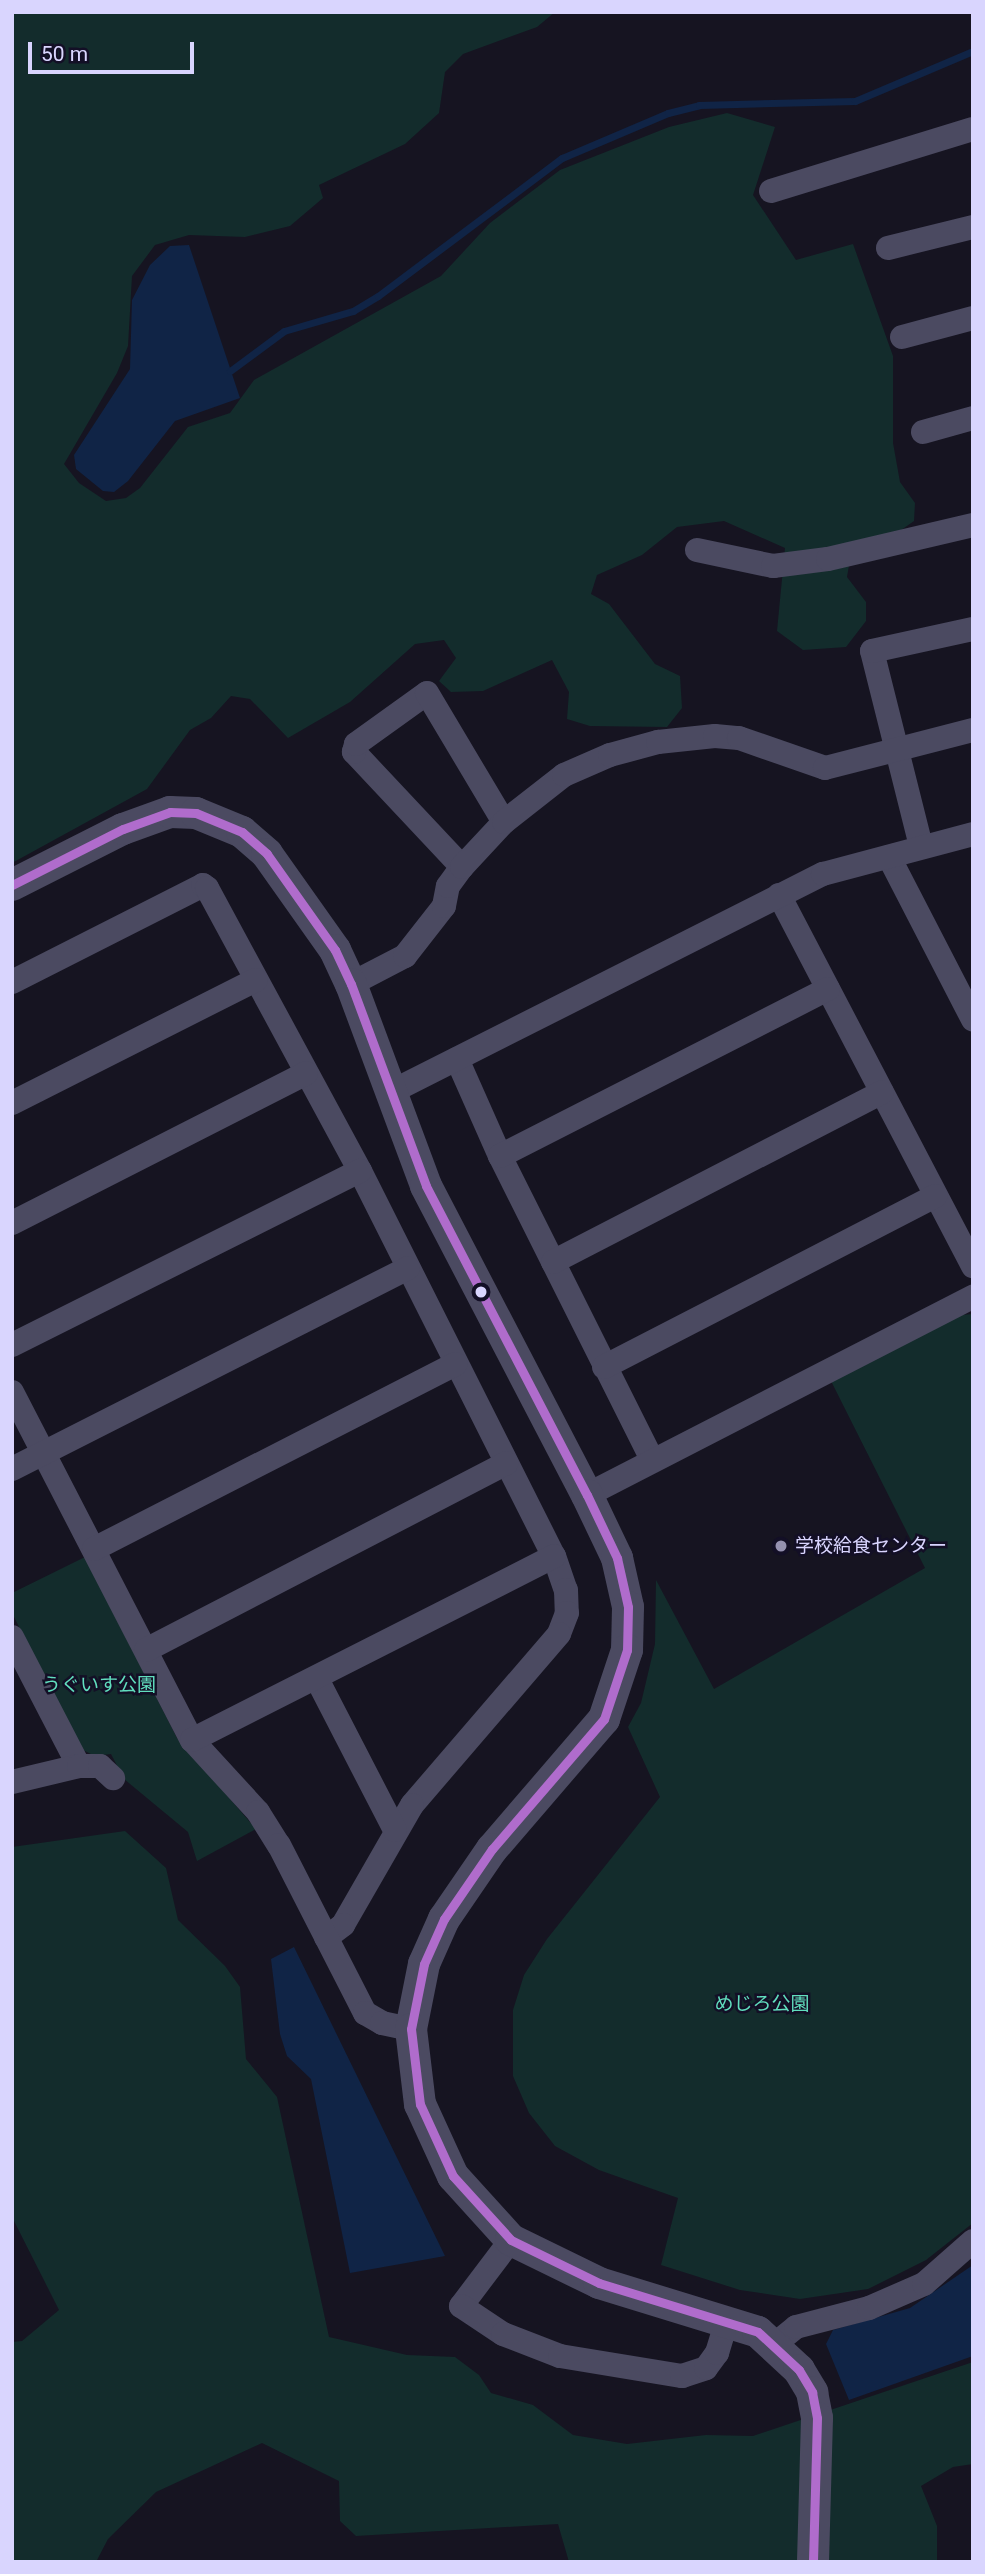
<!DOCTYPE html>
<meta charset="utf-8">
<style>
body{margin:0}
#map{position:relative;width:985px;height:2574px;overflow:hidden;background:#161421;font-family:Roboto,"Noto Sans JP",sans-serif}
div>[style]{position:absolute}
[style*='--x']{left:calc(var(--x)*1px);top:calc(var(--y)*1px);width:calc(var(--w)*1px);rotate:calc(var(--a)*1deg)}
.green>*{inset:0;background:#132c2c}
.water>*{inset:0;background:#102446}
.stream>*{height:7px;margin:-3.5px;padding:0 3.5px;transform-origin:3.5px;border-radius:3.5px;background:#102446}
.minor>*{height:24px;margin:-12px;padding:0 12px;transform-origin:12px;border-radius:12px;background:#4b4a61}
.tertiary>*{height:32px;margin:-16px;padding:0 16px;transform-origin:16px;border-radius:16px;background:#4b4a61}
.bus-1>*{height:9px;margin:-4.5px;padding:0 4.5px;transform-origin:4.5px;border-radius:4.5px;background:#b06ccc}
.dots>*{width:19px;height:19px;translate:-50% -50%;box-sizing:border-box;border:4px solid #130f26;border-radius:50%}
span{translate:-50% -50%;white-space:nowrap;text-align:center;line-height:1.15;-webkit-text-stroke:5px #130f26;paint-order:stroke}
.poi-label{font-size:19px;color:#d9d5fe}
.left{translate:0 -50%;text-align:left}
.park-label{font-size:19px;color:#61debe}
.frame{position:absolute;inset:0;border:14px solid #d9d5fe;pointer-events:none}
.scale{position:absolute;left:28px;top:42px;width:166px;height:32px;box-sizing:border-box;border:4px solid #d9d5fe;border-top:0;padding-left:9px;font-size:21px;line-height:24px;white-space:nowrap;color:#d9d5fe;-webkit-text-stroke:5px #130f26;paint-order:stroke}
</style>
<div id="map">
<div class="green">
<div style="clip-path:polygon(12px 12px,555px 12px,537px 27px,463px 54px,445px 72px,439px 113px,405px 144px,319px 185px,323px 198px,290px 226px,245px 237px,189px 235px,155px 245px,132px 276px,128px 346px,117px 373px,64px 464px,79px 483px,106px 501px,126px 498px,140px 488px,188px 427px,230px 413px,254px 380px,441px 276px,490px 223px,560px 170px,669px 127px,727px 113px,775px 127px,753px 195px,796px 260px,853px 244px,893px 356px,893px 443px,900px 482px,915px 503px,914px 521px,897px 533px,852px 548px,847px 577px,866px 602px,866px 621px,846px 647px,803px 650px,777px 631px,785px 548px,724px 521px,677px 527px,642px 555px,597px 575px,591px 594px,609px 604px,655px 664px,680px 676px,682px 708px,667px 727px,590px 726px,567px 719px,569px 692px,552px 660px,483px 691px,451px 692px,439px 681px,456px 658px,444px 640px,415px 644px,350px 702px,288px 738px,250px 699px,231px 696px,211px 718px,190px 730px,147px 789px,12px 863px)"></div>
<div style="clip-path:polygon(973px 1314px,973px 2223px,926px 2260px,868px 2289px,800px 2299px,740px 2290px,661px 2265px,678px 2198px,599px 2170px,555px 2146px,529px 2113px,513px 2076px,513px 2010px,524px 1975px,547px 1939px,660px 1797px,628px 1727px,641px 1703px,655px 1644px,656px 1580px,714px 1689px,925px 1568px,831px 1381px,961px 1315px)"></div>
<div style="clip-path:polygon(85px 1557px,177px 1738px,256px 1829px,197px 1861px,188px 1832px,124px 1779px,111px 1754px,95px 1756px,81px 1749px,12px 1613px,12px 1593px)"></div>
<div style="clip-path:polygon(125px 1831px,166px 1868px,178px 1920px,225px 1966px,240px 1987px,246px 2059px,277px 2097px,329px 2337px,407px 2355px,455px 2357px,479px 2375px,491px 2393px,533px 2405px,573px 2435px,627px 2444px,706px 2435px,753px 2436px,973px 2362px,973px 2464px,953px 2467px,921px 2486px,937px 2526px,937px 2562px,569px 2562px,558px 2524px,356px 2536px,340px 2521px,339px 2481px,262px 2443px,156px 2492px,108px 2539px,96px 2562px,12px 2562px,12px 2342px,22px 2341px,59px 2310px,12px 2217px,12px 1847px)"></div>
</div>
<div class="water">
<div style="clip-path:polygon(189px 245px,240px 398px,175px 421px,128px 481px,114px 492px,103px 491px,76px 469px,74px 455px,130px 369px,132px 300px,150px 265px,170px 246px)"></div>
<div style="clip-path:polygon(294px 1947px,445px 2256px,350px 2273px,311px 2079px,287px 2056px,280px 2034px,271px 1959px)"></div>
<div style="clip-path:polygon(973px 2265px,973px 2356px,849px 2400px,826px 2344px,833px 2330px,910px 2308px)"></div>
</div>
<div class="stream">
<div style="--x:230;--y:371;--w:67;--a:-36.5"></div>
<div style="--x:284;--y:331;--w:72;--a:-16.2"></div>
<div style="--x:353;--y:311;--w:29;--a:-31"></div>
<div style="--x:378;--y:296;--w:230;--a:-36.9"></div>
<div style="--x:562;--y:158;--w:115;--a:-23"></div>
<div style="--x:668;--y:113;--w:32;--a:-14"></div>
<div style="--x:699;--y:105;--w:156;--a:-1.5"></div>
<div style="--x:855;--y:101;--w:128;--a:-23"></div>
</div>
<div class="minor">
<div style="--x:771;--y:191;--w:211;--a:-17.1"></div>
<div style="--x:888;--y:248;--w:88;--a:-13.9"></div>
<div style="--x:902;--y:337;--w:73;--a:-15"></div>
<div style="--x:923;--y:432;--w:52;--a:-15.6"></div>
<div style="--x:697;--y:550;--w:78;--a:11.9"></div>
<div style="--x:773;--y:566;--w:55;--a:-7.3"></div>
<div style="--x:828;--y:559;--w:149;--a:-13.2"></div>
<div style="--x:921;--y:846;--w:201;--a:-104.1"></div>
<div style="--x:872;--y:651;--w:103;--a:-12.3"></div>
<div style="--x:889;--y:857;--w:183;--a:62.7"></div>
<div style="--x:462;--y:867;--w:158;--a:-133.2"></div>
<div style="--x:354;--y:752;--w:8;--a:-76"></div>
<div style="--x:356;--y:744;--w:87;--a:-35.7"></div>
<div style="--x:427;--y:693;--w:150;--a:59.2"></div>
<div style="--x:779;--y:895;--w:419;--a:62.4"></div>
<div style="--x:12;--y:982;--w:214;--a:-26.9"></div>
<div style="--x:203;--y:885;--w:5;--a:37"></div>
<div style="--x:207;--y:888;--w:322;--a:61.6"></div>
<div style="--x:360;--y:1171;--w:431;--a:63.3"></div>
<div style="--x:554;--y:1556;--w:36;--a:71"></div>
<div style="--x:566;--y:1590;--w:23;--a:88"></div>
<div style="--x:567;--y:1613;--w:22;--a:111"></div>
<div style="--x:559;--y:1634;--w:225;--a:130.7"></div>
<div style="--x:412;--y:1805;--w:138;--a:119.9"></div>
<div style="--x:343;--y:1925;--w:21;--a:143"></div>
<div style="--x:351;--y:984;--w:61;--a:-27.4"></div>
<div style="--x:405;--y:956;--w:63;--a:-52"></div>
<div style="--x:444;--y:906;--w:20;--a:-79"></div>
<div style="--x:448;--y:886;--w:24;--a:-54"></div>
<div style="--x:462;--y:867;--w:62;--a:-47"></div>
<div style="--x:504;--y:822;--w:76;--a:-38.1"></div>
<div style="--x:564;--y:775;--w:50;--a:-23.5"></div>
<div style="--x:610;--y:755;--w:50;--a:-15.2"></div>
<div style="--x:658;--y:742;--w:57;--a:-6"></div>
<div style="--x:715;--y:736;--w:24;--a:5"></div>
<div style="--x:739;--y:738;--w:91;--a:19.2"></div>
<div style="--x:825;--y:768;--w:153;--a:-14.4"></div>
<div style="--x:457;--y:1059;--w:106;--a:66.1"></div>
<div style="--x:500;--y:1156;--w:339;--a:63.4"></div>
<div style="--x:391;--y:1092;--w:484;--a:-26.8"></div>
<div style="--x:823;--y:874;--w:155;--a:-14.9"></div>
<div style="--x:12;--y:1103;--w:273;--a:-26.8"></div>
<div style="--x:500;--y:1156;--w:368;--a:-27"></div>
<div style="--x:12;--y:1223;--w:330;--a:-27"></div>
<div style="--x:553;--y:1262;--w:370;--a:-27.3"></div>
<div style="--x:12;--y:1345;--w:389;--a:-26.6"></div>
<div style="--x:604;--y:1367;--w:373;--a:-27.3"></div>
<div style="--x:12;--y:1392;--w:392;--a:62.7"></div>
<div style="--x:192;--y:1740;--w:98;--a:47.5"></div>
<div style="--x:258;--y:1812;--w:39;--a:58"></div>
<div style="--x:279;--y:1845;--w:189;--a:62.9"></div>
<div style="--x:365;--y:2013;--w:20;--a:30"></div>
<div style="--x:382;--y:2023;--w:30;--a:12"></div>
<div style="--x:12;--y:1469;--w:444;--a:-26.9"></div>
<div style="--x:587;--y:1495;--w:434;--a:-27.2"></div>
<div style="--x:94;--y:1549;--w:406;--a:-27.1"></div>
<div style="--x:12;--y:1637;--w:145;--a:62.6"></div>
<div style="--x:146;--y:1650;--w:406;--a:-27.4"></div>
<div style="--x:317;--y:1679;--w:170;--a:62.7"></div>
<div style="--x:192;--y:1740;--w:406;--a:-26.9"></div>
<div style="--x:12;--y:1782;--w:69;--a:-13.4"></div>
<div style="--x:79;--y:1766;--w:21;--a:0"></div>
<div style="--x:100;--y:1766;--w:18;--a:43"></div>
<div style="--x:511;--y:2240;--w:83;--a:127.1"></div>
<div style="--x:461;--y:2306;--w:50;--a:33.7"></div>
<div style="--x:503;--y:2334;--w:61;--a:21.1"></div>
<div style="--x:560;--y:2356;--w:124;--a:9.3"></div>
<div style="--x:682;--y:2376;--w:25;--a:-18"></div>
<div style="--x:706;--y:2368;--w:19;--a:-54"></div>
<div style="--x:717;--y:2353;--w:31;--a:-73"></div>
<div style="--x:775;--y:2344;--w:27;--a:-39"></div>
<div style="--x:796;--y:2327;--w:75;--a:-14.6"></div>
<div style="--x:869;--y:2308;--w:60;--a:-23.6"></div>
<div style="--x:924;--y:2284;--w:65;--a:-41.3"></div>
</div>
<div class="tertiary">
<div style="--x:12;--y:885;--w:124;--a:-26.8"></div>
<div style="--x:123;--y:829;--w:50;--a:-19.9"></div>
<div style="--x:170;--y:812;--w:26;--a:2"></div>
<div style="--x:196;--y:813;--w:50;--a:22.4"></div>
<div style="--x:242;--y:832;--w:33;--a:41"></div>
<div style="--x:267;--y:854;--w:118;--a:54.7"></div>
<div style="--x:335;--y:950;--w:38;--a:65"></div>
<div style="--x:351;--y:984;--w:215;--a:69.6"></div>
<div style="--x:426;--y:1186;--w:348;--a:62.5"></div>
<div style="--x:587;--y:1495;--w:70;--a:64.5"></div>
<div style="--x:617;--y:1558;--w:50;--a:77.3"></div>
<div style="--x:628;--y:1607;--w:43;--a:91.3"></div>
<div style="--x:627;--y:1650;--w:73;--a:108.4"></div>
<div style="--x:604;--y:1719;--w:172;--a:130.7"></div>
<div style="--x:492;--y:1849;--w:85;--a:124.4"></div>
<div style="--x:444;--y:1919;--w:49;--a:114"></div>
<div style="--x:424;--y:1964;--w:66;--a:101.3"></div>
<div style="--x:411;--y:2029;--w:76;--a:83.2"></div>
<div style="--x:420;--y:2104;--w:79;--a:65.4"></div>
<div style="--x:453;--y:2176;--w:86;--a:47.8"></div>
<div style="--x:511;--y:2240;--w:98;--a:26"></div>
<div style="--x:599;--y:2283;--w:166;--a:17.1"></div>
<div style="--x:758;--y:2332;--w:56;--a:42.8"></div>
<div style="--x:799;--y:2370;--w:26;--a:59"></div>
<div style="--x:812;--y:2392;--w:26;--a:79"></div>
<div style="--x:817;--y:2418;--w:144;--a:91.6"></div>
</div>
<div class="bus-1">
<div style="--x:12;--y:885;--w:124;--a:-26.8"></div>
<div style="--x:123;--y:829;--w:50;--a:-19.9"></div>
<div style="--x:170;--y:812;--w:26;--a:2"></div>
<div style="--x:196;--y:813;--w:50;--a:22.4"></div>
<div style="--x:242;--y:832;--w:33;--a:41"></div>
<div style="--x:267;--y:854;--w:118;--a:54.7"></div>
<div style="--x:335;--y:950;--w:38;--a:65"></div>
<div style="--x:351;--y:984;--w:215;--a:69.6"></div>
<div style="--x:426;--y:1186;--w:348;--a:62.5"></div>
<div style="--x:587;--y:1495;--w:70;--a:64.5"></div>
<div style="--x:617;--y:1558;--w:50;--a:77.3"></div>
<div style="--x:628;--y:1607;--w:43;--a:91.3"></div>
<div style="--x:627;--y:1650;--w:73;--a:108.4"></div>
<div style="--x:604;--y:1719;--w:172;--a:130.7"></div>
<div style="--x:492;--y:1849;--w:85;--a:124.4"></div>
<div style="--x:444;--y:1919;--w:49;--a:114"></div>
<div style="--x:424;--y:1964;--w:66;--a:101.3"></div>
<div style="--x:411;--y:2029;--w:76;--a:83.2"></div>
<div style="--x:420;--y:2104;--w:79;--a:65.4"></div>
<div style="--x:453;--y:2176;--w:86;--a:47.8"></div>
<div style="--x:511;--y:2240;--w:98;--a:26"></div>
<div style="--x:599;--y:2283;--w:166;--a:17.1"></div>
<div style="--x:758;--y:2332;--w:56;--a:42.8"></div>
<div style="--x:799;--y:2370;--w:26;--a:59"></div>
<div style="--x:812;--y:2392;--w:26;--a:79"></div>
<div style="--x:817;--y:2418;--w:144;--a:91.6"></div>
</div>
<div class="dots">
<div style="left:481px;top:1292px;background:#d9d5fe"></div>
<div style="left:781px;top:1546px;background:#9591b1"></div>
</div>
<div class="poi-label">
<span class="left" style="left:795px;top:1546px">学校給食センター</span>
</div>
<div class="park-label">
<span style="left:99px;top:1685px">うぐいす公園</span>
<span style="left:762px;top:2004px">めじろ公園</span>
</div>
<div class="frame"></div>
<div class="scale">50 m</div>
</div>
